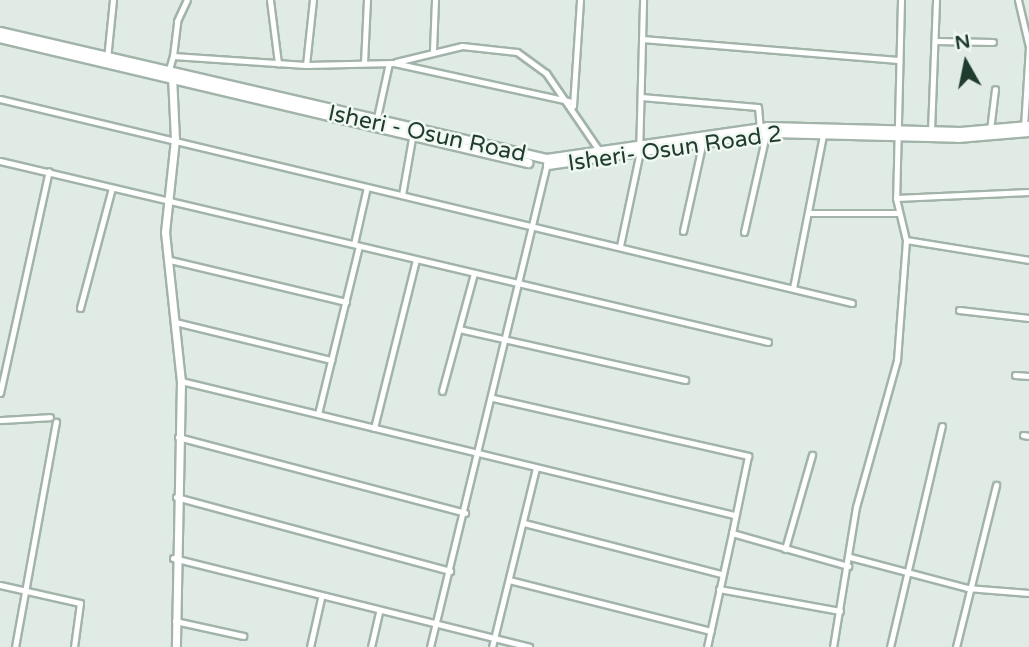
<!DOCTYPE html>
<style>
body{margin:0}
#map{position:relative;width:1029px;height:647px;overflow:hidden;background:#dfebe4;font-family:"Varela Round",sans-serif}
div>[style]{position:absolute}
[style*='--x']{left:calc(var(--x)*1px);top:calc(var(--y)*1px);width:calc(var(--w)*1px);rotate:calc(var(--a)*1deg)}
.roads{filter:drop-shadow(2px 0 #a2b3aa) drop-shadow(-2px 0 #a2b3aa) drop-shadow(0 2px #a2b3aa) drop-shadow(0 -2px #a2b3aa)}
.minor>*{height:5px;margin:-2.5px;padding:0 2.5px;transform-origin:2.5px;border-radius:2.5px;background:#fff}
.tertiary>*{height:7px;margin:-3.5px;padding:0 3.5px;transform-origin:3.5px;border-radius:3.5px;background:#fff}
.secondary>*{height:8px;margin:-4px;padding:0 4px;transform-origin:4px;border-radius:4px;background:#fff}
span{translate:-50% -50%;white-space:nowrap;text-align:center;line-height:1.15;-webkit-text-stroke:5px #f0f8f2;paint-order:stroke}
.street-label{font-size:23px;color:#203c2f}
.north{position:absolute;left:931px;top:28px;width:70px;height:70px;-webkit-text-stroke:5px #f0f8f2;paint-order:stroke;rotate:351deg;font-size:19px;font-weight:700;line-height:28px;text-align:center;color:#203c2f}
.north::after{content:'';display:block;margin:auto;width:24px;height:32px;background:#203c2f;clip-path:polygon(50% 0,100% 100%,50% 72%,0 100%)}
</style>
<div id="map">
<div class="roads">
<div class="minor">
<div style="--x:270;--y:0;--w:64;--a:82.8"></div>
<div style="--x:901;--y:0;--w:198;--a:91.4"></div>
<div style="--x:896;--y:198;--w:43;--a:76.6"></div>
<div style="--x:906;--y:240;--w:125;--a:9.2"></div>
<div style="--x:1018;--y:0;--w:48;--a:76.8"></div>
<div style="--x:1029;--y:47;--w:79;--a:93.6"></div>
<div style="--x:642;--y:39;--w:257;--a:4.7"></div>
<div style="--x:935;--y:41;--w:58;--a:1"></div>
<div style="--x:433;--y:50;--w:50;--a:-87.7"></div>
<div style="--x:173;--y:56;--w:35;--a:-83"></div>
<div style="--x:177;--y:21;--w:23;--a:-65"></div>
<div style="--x:107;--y:59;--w:59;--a:-84.2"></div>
<div style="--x:396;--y:62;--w:68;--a:-13.6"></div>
<div style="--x:462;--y:46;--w:55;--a:6.2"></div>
<div style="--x:517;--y:52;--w:36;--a:36"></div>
<div style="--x:546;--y:73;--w:96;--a:55.6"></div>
<div style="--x:364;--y:63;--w:63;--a:-87.3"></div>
<div style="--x:306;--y:65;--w:65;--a:-83.9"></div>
<div style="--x:168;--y:73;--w:18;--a:-74"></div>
<div style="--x:173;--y:56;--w:133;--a:3.9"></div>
<div style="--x:306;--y:65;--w:88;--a:-1.3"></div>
<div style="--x:394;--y:63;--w:179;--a:12.3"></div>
<div style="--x:641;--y:97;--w:117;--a:4.9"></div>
<div style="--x:758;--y:107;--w:21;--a:85"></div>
<div style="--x:0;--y:99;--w:876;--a:13.47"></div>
<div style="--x:573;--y:106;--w:106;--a:-86.2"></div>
<div style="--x:376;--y:122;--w:60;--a:-77.6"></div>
<div style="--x:990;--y:130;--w:41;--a:-83"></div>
<div style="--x:931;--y:131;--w:131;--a:-87.8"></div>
<div style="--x:0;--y:161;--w:789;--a:13.26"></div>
<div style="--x:402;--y:195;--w:58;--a:-80"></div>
<div style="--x:896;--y:198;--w:133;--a:-2.6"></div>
<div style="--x:810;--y:213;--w:87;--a:0"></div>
<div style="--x:683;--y:231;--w:88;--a:-77.5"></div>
<div style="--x:744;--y:232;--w:100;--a:-77.3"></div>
<div style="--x:354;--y:244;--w:58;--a:-77.2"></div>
<div style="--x:620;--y:246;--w:92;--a:-78.1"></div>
<div style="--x:639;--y:156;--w:156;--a:-88.5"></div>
<div style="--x:170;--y:260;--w:181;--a:13.4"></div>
<div style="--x:793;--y:288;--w:156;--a:-78.9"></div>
<div style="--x:80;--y:308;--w:124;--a:-75.1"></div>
<div style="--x:959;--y:310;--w:70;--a:6.5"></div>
<div style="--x:175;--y:322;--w:161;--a:13.7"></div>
<div style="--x:459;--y:329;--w:232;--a:12.7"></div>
<div style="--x:1015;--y:375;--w:14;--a:4"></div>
<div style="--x:181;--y:381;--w:569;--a:13.62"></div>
<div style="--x:442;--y:391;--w:122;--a:-74.8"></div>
<div style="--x:0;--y:393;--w:227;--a:-77.6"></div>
<div style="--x:493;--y:398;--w:262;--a:12.8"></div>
<div style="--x:748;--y:456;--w:79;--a:101.7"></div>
<div style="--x:732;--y:533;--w:121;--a:15.9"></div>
<div style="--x:318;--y:414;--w:173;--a:-76.3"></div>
<div style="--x:0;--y:420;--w:50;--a:-3.4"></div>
<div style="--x:374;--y:428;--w:173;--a:-76"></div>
<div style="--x:1023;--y:435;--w:6;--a:9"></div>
<div style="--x:178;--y:437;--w:297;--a:14.8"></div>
<div style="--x:176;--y:497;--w:284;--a:15.1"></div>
<div style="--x:524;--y:523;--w:203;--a:14.5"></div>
<div style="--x:785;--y:549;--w:98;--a:-74"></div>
<div style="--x:850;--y:557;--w:121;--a:14.8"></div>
<div style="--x:967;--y:588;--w:62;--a:4.6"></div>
<div style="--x:173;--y:558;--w:367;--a:14"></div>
<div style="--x:509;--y:580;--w:208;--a:14.2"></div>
<div style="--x:0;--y:585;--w:82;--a:12.7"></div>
<div style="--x:80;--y:603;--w:44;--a:97.8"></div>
<div style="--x:719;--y:589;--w:123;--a:10.3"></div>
<div style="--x:175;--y:621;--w:70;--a:12.4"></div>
<div style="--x:15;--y:647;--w:229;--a:-79.7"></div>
<div style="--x:310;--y:647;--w:50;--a:-77.3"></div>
<div style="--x:371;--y:647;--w:36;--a:-77"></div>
<div style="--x:430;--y:647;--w:496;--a:-76.4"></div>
<div style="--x:492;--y:647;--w:184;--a:-76.2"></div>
<div style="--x:707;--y:647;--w:117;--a:-77.6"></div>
<div style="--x:833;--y:647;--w:142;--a:-80.7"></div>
<div style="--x:856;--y:507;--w:153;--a:-74.4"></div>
<div style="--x:897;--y:360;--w:120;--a:-85.7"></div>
<div style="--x:890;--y:647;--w:227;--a:-76.8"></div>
<div style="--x:956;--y:647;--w:167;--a:-76.1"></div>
</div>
<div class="tertiary">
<div style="--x:172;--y:76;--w:63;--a:87.3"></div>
<div style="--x:175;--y:139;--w:94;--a:96.1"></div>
<div style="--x:165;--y:232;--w:150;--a:83.9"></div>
<div style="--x:181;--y:381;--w:266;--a:91.1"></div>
</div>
<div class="secondary">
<div style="--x:0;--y:32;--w:562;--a:13.07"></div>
<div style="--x:547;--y:159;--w:223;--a:-8.2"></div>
<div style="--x:768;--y:127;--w:193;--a:1.5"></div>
<div style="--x:961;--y:132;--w:68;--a:-5"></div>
<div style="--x:0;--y:38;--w:543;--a:13.32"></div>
<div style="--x:548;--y:165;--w:226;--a:-8.1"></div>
<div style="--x:772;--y:133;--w:186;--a:1.5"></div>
<div style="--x:958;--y:138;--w:71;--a:-4.8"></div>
</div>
</div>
<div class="street-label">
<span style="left:427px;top:134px;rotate:12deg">Isheri - Osun Road</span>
<span style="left:675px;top:149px;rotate:-8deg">Isheri- Osun Road 2</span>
</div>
<div class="north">N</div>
</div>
